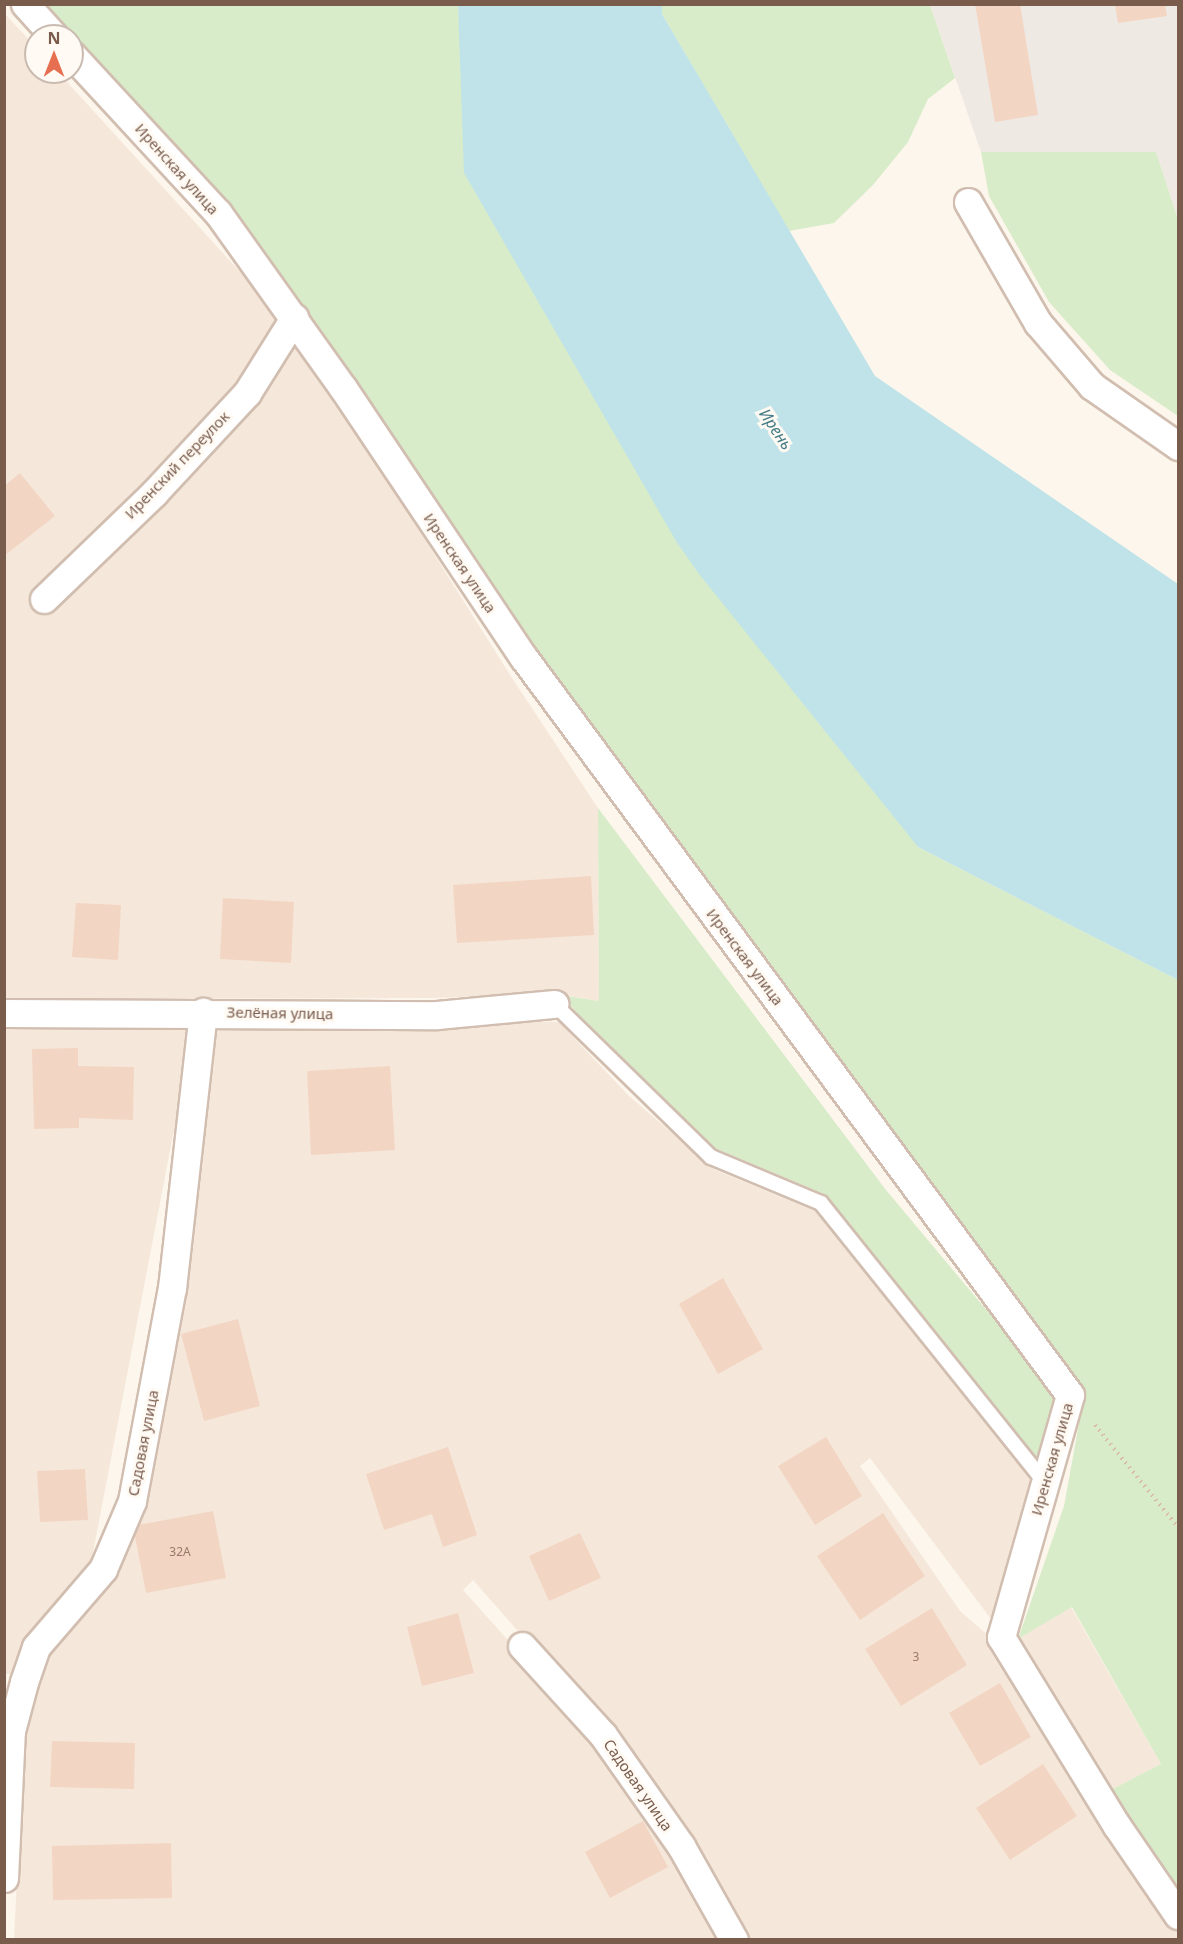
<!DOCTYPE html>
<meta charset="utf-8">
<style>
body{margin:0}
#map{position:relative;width:1183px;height:1944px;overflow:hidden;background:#fdf6ec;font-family:"Noto Sans",sans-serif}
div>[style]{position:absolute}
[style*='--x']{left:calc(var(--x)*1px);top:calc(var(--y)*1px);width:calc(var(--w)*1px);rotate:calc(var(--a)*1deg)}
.residential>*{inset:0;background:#f5e8da}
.industrial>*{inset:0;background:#efe9e4}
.green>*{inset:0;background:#d8ecc9}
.water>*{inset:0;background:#bfe3e8}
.building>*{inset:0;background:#f3d5c3}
.path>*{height:4px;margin-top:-2px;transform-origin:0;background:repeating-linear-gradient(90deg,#d9b8a5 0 1.5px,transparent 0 6px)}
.roads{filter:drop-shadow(2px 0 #d1beb0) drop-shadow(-2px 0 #d1beb0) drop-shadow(0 2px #d1beb0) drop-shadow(0 -2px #d1beb0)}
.lane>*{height:14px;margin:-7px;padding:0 7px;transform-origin:7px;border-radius:7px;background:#fff}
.street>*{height:27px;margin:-13.5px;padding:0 13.5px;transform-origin:13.5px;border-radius:13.5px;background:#fff}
span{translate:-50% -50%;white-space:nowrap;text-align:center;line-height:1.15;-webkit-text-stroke:6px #fffaf3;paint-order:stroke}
.number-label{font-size:12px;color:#987a6a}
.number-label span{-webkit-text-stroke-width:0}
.street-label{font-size:15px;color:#7a5c4d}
.water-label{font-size:16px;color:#437c86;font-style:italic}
.frame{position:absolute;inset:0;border:6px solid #7a5c4d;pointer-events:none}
.north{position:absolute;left:24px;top:24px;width:60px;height:60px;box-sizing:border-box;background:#fffaf3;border:2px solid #cabbb1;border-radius:50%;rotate:0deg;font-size:16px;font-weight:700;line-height:24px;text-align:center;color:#7a5c4d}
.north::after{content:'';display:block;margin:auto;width:21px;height:27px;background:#e76f51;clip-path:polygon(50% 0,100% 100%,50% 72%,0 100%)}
</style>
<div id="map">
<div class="residential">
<div style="clip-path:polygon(4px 13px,36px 47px,36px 72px,58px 72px,293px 330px,512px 678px,598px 808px,599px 1001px,553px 993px,433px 998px,5px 999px)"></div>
<div style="clip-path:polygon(195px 1020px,91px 1563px,18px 1674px,5px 1674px,4px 1023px)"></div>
<div style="clip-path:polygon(211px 1021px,559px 1022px,629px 1096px,715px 1170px,818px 1212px,1037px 1481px,997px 1627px,870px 1458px,860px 1466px,960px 1611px,998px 1644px,1104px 1830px,1178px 1931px,1178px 1940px,744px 1939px,599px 1723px,473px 1580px,463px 1590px,593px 1735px,676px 1852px,725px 1939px,14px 1940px,24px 1729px,52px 1647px,122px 1561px,148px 1492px,174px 1365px)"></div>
<div style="clip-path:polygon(1071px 1607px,1161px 1764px,1099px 1796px,1018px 1639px)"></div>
</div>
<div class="industrial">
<div style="clip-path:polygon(930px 5px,1178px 5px,1178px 219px,1156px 152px,981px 152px)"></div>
</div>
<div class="green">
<div style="clip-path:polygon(36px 5px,458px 5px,458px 13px,918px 847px,1178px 980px,1178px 1921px,1099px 1796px,1161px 1764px,1072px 1607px,1018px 1639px,1064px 1506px,1084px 1396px,933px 1211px,343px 388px,72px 45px,72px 36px,64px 36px)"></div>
<div style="clip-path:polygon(662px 5px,930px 5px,955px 78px,928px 99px,908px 142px,873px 185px,834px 223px,789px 231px,662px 14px)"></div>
<div style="clip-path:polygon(981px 152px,1156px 152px,1178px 219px,1178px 416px,1110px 370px,1049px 302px,989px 196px)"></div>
<div style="clip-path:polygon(598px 808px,886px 1190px,1060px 1398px,1042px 1471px,824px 1194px,712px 1147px,637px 1079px,561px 995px,599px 1001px)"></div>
</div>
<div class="water">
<div style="clip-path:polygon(458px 4px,662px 5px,662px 14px,875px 376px,1178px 584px,1178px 980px,918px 847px,699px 574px,676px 541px,464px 173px)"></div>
</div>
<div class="building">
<div style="clip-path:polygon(975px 4px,1020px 4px,1038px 115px,995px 122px)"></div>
<div style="clip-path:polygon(1115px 4px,1165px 4px,1167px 16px,1118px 23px)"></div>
<div style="clip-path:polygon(20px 473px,55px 516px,4px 556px,4px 486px)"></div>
<div style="clip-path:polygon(591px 876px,594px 935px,457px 943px,453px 885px)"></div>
<div style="clip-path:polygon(223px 898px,294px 902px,291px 963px,220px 959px)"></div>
<div style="clip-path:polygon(76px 903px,121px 905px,118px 960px,72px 957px)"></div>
<div style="clip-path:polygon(78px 1048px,78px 1066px,134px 1067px,133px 1120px,79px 1118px,79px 1128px,34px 1129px,32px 1049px)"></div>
<div style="clip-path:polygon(390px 1066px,395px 1150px,311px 1155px,307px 1071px)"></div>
<div style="clip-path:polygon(723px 1278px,763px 1349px,718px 1374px,679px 1304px)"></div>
<div style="clip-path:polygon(238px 1319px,260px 1406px,204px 1421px,181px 1334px)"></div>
<div style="clip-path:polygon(826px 1437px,862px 1496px,815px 1525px,778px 1466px)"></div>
<div style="clip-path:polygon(448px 1447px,477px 1535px,443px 1547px,432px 1514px,384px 1530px,366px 1474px)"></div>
<div style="clip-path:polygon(85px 1469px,88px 1520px,40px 1522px,37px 1471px)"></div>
<div style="clip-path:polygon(213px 1511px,226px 1578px,146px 1593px,133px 1526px)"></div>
<div style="clip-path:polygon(883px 1513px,925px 1576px,860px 1620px,817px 1556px)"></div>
<div style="clip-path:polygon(580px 1533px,601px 1578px,549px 1601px,529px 1556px)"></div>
<div style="clip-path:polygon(932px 1608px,967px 1665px,901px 1706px,865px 1649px)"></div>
<div style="clip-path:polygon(458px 1613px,474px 1673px,422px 1686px,407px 1627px)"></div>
<div style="clip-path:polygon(1000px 1683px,1031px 1737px,980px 1766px,949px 1713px)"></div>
<div style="clip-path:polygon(52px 1741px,135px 1743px,134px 1789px,50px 1787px)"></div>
<div style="clip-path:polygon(1043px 1764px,1077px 1816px,1010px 1860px,976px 1808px)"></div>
<div style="clip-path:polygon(643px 1821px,668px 1867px,610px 1898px,585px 1852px)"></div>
<div style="clip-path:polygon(171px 1843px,172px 1898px,53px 1900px,52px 1846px)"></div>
</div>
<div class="path">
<div style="--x:1095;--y:1425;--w:132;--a:50.9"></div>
</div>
<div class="roads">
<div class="lane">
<div style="--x:554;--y:1004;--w:219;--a:44.3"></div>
<div style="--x:711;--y:1157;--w:119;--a:22.7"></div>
<div style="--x:821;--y:1203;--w:359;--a:51.3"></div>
</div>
<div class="street">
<div style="--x:25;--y:4;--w:43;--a:47.8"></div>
<div style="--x:72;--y:55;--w:215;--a:47.3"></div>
<div style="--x:218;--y:213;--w:215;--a:54.5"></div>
<div style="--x:343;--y:388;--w:325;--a:56.2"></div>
<div style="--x:524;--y:658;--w:917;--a:53.47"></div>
<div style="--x:1070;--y:1395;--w:252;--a:105.9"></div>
<div style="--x:1001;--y:1637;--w:222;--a:58.5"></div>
<div style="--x:1117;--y:1826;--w:108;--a:55.6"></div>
<div style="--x:968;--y:202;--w:140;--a:60"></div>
<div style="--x:1038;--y:323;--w:83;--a:49.4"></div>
<div style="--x:1092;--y:386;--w:105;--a:34.9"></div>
<div style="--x:44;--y:599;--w:153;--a:-43.9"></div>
<div style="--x:154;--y:493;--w:137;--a:-47.1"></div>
<div style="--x:247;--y:393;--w:89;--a:-57.9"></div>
<div style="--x:4;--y:1013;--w:433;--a:0.3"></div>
<div style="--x:437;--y:1015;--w:118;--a:-5.4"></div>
<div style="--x:522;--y:1646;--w:120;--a:47.7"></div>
<div style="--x:603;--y:1735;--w:136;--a:54.9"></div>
<div style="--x:681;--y:1846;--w:108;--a:60.6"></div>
<div style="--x:4;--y:1878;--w:147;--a:-87.3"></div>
<div style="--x:11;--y:1731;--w:51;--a:-75.1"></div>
<div style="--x:24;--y:1682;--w:37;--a:-71"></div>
<div style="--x:36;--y:1647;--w:103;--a:-49.3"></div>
<div style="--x:103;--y:1569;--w:74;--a:-66.9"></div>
<div style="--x:132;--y:1501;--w:217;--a:-79.4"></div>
<div style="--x:172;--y:1288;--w:278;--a:-83.6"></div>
</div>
</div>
<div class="number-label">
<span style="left:180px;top:1552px">32А</span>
<span style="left:916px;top:1657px">3</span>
</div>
<div class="street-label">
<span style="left:177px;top:169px;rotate:48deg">Иренская улица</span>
<span style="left:177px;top:465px;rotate:-46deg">Иренский переулок</span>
<span style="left:460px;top:563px;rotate:56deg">Иренская улица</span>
<span style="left:745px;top:957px;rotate:53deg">Иренская улица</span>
<span style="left:280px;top:1013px;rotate:1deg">Зелёная улица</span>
<span style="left:143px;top:1443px;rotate:-79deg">Садовая улица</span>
<span style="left:1052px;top:1459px;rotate:-74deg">Иренская улица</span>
<span style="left:638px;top:1785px;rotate:55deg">Садовая улица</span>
</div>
<div class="water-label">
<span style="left:776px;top:429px;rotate:56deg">Ирень</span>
</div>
<div class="frame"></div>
<div class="north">N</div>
</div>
